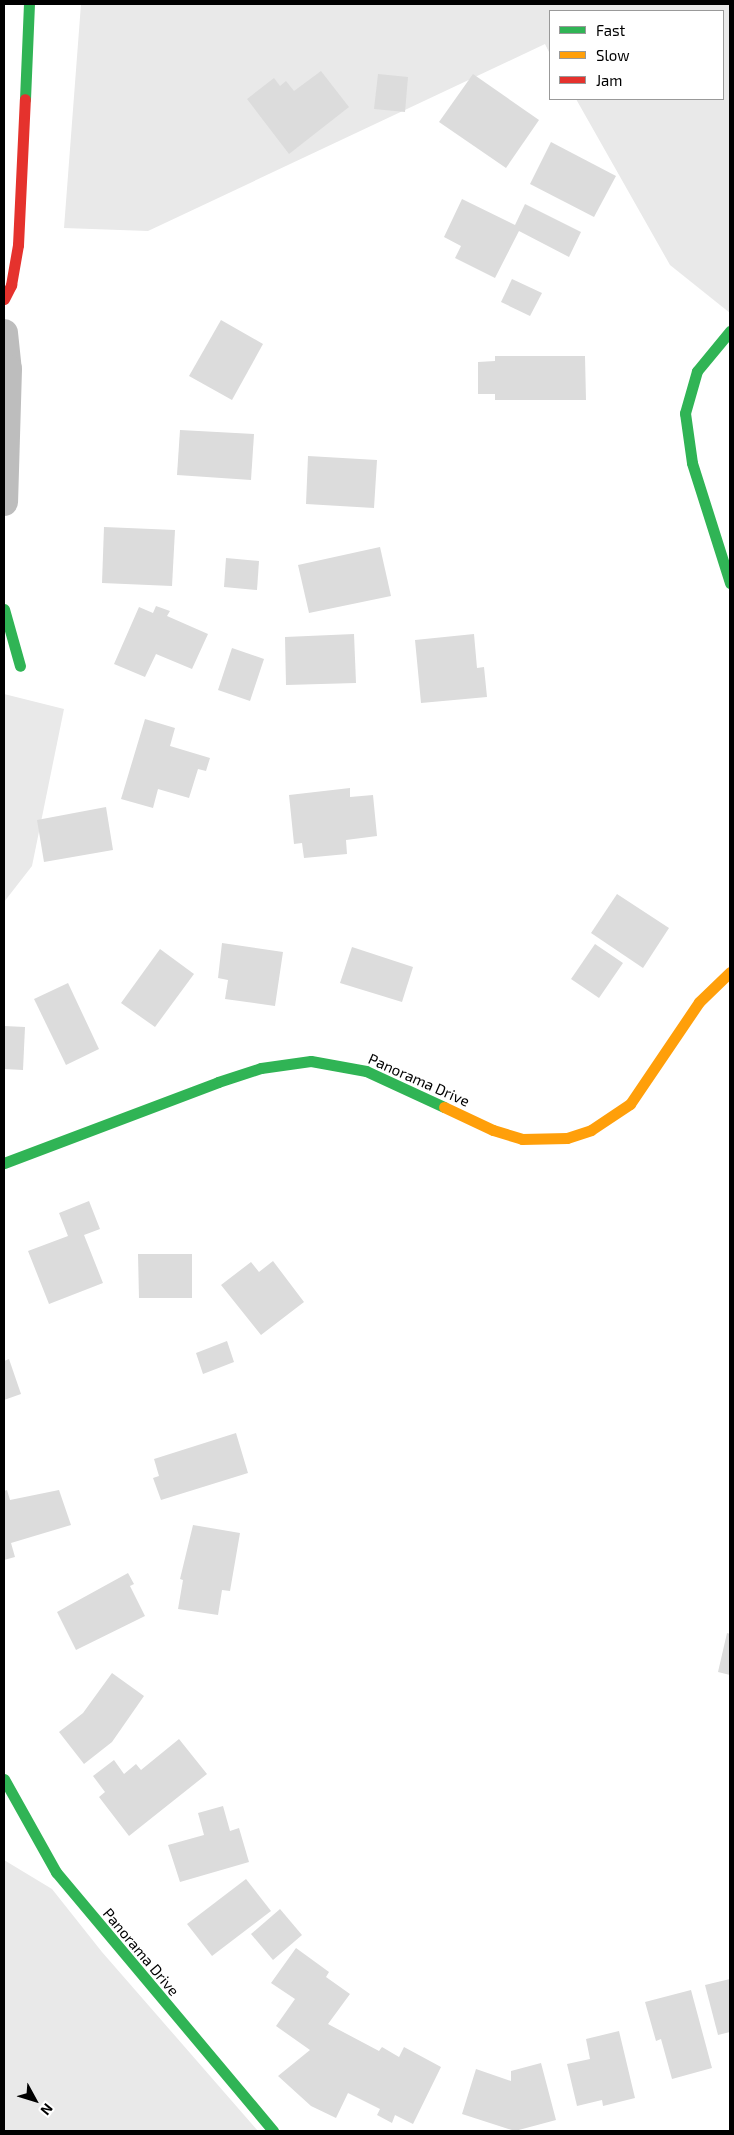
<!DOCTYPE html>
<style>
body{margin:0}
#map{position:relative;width:734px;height:2135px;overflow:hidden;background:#fff;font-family:"Exo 2",sans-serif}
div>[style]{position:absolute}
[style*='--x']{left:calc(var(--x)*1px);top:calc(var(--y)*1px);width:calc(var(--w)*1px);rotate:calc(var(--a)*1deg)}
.green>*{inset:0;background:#e9e9e9}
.building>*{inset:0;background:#dcdcdc}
.street>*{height:28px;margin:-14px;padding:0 14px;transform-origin:14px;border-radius:14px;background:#bdbdbd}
.fast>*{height:11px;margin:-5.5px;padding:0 5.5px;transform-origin:5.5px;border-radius:5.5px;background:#30b455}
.slow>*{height:11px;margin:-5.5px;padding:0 5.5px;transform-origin:5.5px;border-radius:5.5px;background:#ff9f0a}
.jam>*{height:11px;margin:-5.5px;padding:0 5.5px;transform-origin:5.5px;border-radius:5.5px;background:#e5322d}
span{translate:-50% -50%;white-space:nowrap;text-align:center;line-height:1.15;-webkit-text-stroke:4px #fff;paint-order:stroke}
.street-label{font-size:15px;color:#000}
.frame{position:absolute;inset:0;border:5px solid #000;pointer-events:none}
.legend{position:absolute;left:549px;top:10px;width:175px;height:90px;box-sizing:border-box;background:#fff;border:1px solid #999;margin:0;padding:6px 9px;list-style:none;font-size:15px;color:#000}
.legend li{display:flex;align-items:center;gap:10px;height:25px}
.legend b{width:25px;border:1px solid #999}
.north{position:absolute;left:10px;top:2075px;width:50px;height:50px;-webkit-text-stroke:4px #fff;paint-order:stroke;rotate:129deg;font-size:14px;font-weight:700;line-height:20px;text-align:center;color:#000}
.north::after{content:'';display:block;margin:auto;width:18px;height:22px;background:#000;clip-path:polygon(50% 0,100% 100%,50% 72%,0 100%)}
</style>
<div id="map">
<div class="green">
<div style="clip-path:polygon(81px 4px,730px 4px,730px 313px,670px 265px,576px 99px,723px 99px,723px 11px,550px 11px,550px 54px,545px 44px,148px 231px,64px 228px)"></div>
<div style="clip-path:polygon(4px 694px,64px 709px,32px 866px,4px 902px)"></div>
<div style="clip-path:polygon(4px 1860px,52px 1889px,102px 1952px,258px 2131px,4px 2131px)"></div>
</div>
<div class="building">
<div style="clip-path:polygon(321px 71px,349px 107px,289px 154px,247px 99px,274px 78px,280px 86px,286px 81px,294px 91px)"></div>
<div style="clip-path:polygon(378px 74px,408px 77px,405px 112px,374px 109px)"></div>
<div style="clip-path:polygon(473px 74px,539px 120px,506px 168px,439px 122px)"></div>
<div style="clip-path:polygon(551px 142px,616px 176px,594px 217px,530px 184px)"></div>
<div style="clip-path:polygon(462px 199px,515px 225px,525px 204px,581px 232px,569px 257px,519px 231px,495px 278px,455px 258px,461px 246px,444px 237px)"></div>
<div style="clip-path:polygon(512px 279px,542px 293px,530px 316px,501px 302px)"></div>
<div style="clip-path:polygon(221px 320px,263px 344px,232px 400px,189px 376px)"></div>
<div style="clip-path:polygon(495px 356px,585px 356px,586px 400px,495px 400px,495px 394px,478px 394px,478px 362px,495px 361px)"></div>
<div style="clip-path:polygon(180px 430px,254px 434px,251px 480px,177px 475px)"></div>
<div style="clip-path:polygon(308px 456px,377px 460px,374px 508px,306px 504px)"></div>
<div style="clip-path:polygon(104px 527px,175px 530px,172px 586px,102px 583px)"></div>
<div style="clip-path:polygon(380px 547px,391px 596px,309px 613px,298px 565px)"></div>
<div style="clip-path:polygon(226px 558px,259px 561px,257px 590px,224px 587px)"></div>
<div style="clip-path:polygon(156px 606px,170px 611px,167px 616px,208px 634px,192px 669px,156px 654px,145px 677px,114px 664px,139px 607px,153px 613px)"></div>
<div style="clip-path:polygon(354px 634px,356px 683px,286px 685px,285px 637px)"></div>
<div style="clip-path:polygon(474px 634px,477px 668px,484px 667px,487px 697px,421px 703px,415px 640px)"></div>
<div style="clip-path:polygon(232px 648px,264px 659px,250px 701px,218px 690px)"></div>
<div style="clip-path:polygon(145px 719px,175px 728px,170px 746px,210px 758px,206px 771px,198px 769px,189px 798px,158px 789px,153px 808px,121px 799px)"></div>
<div style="clip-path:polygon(350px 788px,350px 797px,373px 795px,377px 836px,346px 840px,347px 854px,304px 858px,302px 843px,294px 844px,289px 795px)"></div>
<div style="clip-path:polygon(106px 807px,113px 850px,44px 862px,37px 820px)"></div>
<div style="clip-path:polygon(617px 894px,669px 928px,643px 968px,591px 933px)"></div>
<div style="clip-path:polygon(222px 943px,283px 952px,275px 1006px,225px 999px,228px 980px,218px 978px)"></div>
<div style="clip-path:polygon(595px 944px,623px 963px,599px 998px,571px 979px)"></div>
<div style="clip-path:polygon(352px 947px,413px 967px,402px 1002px,340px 983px)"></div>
<div style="clip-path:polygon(160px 949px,194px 974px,155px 1027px,121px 1003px)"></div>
<div style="clip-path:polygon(68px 983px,99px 1049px,66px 1065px,34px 999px)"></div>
<div style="clip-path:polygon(4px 1026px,25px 1027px,23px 1070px,4px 1069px)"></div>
<div style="clip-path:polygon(89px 1201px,100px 1229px,84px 1235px,103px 1283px,49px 1304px,28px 1251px,68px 1236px,59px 1213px)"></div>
<div style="clip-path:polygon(138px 1254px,192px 1254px,192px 1298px,139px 1298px)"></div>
<div style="clip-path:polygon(273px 1261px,304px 1302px,261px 1335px,221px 1285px,251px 1262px,259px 1272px)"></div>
<div style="clip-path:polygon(227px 1341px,234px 1362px,203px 1374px,196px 1353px)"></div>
<div style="clip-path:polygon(9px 1359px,21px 1394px,4px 1400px,4px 1361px)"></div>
<div style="clip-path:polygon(236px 1433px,248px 1473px,161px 1500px,153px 1478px,159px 1476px,154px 1459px)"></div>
<div style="clip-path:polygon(7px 1490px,10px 1500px,59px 1490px,71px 1525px,11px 1543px,15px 1557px,4px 1560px,4px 1491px)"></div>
<div style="clip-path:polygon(193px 1525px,240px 1533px,230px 1591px,222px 1590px,218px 1615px,178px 1609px,183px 1580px,180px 1579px)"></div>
<div style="clip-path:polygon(128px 1573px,134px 1584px,130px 1586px,145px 1616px,76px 1650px,57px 1612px)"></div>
<div style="clip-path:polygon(727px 1633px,730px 1634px,730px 1675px,718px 1672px)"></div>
<div style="clip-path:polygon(112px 1673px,144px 1696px,112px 1742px,84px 1764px,59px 1732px,83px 1713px)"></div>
<div style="clip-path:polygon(179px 1739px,207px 1774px,129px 1836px,99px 1797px,105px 1792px,93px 1776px,114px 1760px,124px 1774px,136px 1764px,141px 1770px)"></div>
<div style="clip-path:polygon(223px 1806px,230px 1831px,239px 1828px,249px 1862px,180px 1882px,168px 1845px,204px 1835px,198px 1813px)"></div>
<div style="clip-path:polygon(246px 1879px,271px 1911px,212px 1956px,187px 1924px)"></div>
<div style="clip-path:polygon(280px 1909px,302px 1935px,273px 1960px,251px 1934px)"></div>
<div style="clip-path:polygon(296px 1948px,329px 1972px,326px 1977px,350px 1994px,328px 2024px,379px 2051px,382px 2047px,399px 2057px,404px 2047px,441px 2067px,413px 2124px,395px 2115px,392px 2123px,377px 2115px,380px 2109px,348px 2093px,336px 2118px,311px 2106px,278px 2076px,310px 2050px,276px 2026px,295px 1999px,271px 1983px)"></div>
<div style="clip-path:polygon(730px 1979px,730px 2032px,718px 2035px,705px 1985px)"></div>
<div style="clip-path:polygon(691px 1990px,712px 2068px,672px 2079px,661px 2039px,656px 2041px,645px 2002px)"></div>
<div style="clip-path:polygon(619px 2031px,635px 2098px,603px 2106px,602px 2100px,577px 2106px,567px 2064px,590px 2059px,586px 2039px)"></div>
<div style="clip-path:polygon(541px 2063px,556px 2120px,515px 2131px,462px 2114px,476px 2069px,511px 2081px,511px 2071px)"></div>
</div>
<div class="street">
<div style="--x:4;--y:333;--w:36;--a:84"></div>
<div style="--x:8;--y:369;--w:133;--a:91.7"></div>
</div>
<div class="fast">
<div style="--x:25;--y:99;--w:95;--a:-87.6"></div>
<div style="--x:730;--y:331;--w:52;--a:129.5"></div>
<div style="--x:697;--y:371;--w:44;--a:105.9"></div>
<div style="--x:685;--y:413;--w:50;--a:82"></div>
<div style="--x:692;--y:463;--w:126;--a:72.4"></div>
<div style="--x:4;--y:609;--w:59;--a:74.3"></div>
<div style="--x:4;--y:1163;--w:229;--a:-20.7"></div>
<div style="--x:218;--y:1082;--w:45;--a:-18"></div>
<div style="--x:261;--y:1068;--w:50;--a:-8"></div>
<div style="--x:311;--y:1061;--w:56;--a:10.3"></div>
<div style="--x:366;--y:1071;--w:86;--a:24.8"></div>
<div style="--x:4;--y:1779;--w:107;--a:60.8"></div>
<div style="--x:56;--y:1872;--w:338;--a:50"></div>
</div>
<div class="slow">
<div style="--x:444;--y:1107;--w:54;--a:25.1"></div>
<div style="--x:493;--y:1130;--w:30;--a:17"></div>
<div style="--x:522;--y:1139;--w:45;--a:-1.3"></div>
<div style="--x:567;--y:1138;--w:25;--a:-18"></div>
<div style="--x:591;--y:1130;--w:47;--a:-33.7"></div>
<div style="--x:630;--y:1104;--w:123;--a:-55.9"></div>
<div style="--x:699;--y:1002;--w:43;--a:-44.1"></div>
</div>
<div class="jam">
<div style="--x:4;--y:299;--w:16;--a:-63"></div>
<div style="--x:11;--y:285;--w:41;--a:-80.1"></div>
<div style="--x:18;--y:245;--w:146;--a:-87.3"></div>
</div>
<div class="street-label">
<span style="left:419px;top:1080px;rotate:24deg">Panorama Drive</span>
<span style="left:141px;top:1952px;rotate:50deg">Panorama Drive</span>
</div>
<div class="frame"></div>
<ul class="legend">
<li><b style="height:6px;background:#30b455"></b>Fast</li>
<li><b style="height:6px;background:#ff9f0a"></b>Slow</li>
<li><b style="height:6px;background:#e5322d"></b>Jam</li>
</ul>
<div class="north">N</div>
</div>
